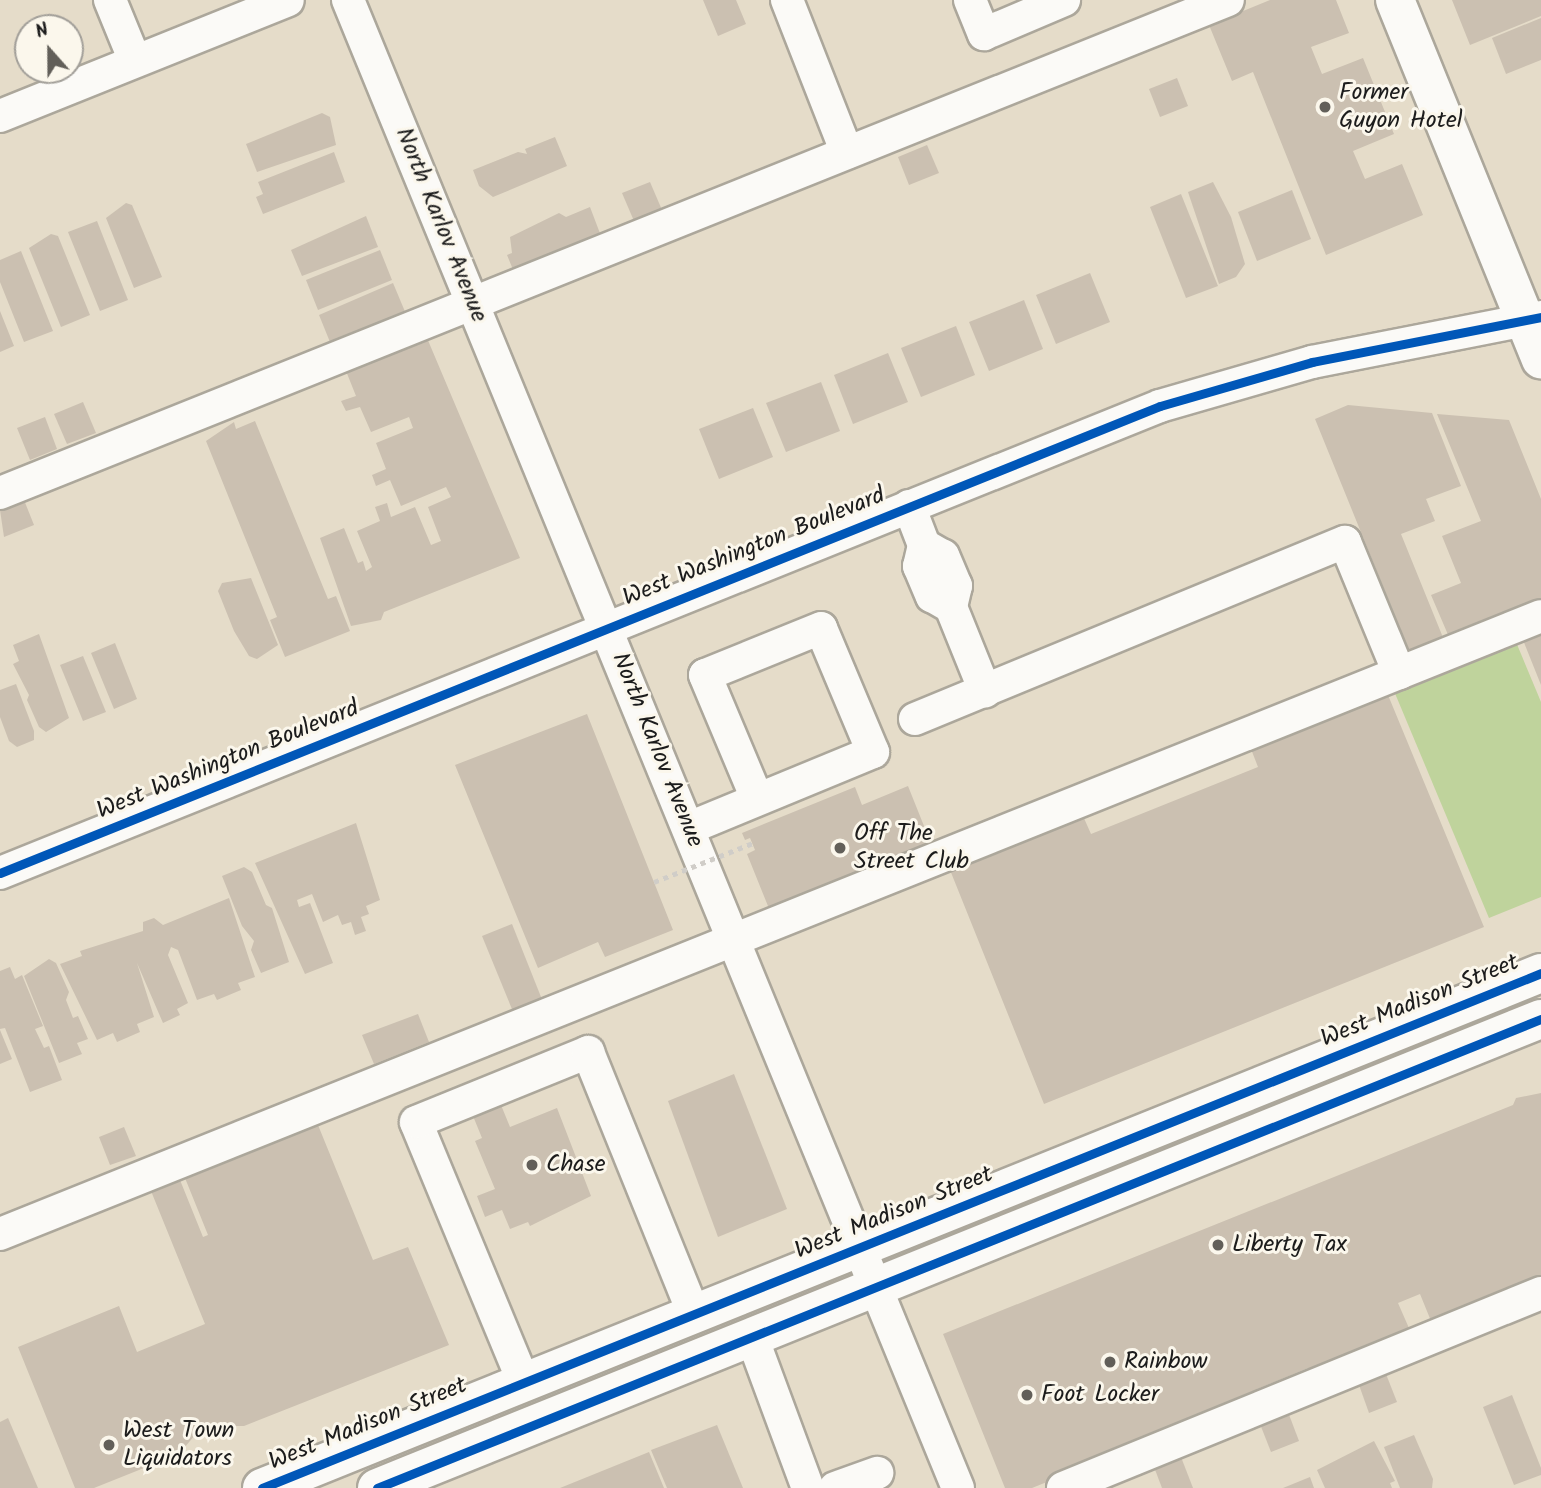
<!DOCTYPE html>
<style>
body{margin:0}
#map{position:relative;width:1541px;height:1488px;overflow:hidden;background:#e5dcc9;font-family:Kalam,sans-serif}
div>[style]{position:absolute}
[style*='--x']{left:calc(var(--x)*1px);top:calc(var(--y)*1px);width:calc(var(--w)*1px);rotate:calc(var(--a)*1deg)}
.green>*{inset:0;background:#bfd39c}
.building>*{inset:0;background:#cbc0b1}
.roads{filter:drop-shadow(2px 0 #aca79b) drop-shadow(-2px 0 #aca79b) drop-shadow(0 2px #aca79b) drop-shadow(0 -2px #aca79b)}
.minor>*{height:32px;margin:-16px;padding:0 16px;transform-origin:16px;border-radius:16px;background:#fbfaf7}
.major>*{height:38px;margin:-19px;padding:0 19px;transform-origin:19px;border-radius:19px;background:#fbfaf7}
.path-bridge>*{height:4.5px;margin-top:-2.25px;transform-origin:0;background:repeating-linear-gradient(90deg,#d0cdc8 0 5px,transparent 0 10px)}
.cycleway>*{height:9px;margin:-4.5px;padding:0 4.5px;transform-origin:4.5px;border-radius:4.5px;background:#0057b8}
.dots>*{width:19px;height:19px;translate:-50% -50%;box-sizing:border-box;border:4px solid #fbf7ec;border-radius:50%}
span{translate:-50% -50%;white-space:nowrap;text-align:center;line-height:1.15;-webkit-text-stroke:6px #fbf7ec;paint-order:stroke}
.poi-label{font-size:24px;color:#1c1c1c}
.left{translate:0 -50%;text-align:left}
.street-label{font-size:24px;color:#1c1c1c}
.north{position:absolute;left:14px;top:14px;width:70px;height:70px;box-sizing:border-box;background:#fbf7ec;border:2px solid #a29f99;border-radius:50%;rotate:339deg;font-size:19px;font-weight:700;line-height:28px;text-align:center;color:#1c1c1c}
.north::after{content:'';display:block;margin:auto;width:24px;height:32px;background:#625f59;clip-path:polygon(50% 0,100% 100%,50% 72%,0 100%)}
</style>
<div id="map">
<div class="green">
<div style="clip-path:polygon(1516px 642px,1541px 702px,1541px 897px,1489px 918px,1394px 691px)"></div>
</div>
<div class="building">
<div style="clip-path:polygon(703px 0,736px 0,746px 24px,718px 36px)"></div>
<div style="clip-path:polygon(1270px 0,1336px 0,1349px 33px,1311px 47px,1322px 74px,1363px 58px,1394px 134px,1353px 151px,1365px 179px,1402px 164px,1423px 215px,1326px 255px,1253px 72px,1232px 81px,1209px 25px)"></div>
<div style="clip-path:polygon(1452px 0,1541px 0,1541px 16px,1470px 45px)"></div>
<div style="clip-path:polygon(1541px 18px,1541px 60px,1506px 74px,1492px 38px)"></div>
<div style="clip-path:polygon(1177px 78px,1188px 106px,1160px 117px,1149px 89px)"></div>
<div style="clip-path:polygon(322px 113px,330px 117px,336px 145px,257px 172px,246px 144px)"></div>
<div style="clip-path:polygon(555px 137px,567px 166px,493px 197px,479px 186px,473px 170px,518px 152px,527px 154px,525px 149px)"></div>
<div style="clip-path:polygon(927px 145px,939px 173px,909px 185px,898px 157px)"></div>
<div style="clip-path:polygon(334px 152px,345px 182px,263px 214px,256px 197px,263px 194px,258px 182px)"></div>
<div style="clip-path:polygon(650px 182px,662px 210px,634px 221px,622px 193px)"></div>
<div style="clip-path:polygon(1213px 182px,1231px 217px,1245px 264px,1236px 277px,1219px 284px,1188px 192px)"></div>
<div style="clip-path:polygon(1292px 190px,1311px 239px,1257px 261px,1238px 212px)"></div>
<div style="clip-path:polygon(1181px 194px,1218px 286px,1186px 298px,1150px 207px)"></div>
<div style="clip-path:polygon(126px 203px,132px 205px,162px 277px,134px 288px,106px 218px)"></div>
<div style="clip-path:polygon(590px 207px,601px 236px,514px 272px,507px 255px,512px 253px,510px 237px,559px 213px,566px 217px)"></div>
<div style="clip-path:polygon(366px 216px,378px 247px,302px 276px,291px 250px)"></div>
<div style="clip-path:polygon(97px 221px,128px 300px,100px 311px,68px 232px)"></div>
<div style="clip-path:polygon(51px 234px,58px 236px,90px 315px,61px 327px,29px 248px)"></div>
<div style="clip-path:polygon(380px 250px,392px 280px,318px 310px,306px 280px)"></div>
<div style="clip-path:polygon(21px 251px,53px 331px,24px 342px,0 282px,0 260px)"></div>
<div style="clip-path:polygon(1090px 273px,1110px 322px,1056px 344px,1036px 295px)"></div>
<div style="clip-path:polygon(393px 283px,406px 314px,330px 342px,319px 315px)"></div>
<div style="clip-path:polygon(1024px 300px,1043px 349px,989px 371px,969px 322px)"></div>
<div style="clip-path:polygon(0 311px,14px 346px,0 352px)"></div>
<div style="clip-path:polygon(956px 326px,975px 375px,921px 397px,901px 348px)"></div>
<div style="clip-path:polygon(427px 338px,520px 558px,384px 612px,381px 620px,351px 626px,320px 538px,344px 528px,358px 563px,363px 561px,366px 571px,372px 567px,357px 531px,380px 521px,375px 507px,387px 503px,391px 517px,415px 507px,431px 545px,441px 541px,428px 507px,451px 497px,446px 487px,401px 506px,390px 480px,376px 486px,372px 475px,386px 469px,376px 443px,413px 428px,409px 417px,371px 432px,360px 407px,346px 411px,341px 401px,356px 396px,346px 371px)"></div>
<div style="clip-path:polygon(888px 353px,908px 402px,853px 424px,834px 375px)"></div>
<div style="clip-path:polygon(821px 382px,840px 431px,786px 452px,766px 403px)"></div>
<div style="clip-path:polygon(83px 402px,96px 433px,67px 444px,54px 414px)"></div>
<div style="clip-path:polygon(1348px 405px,1432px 413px,1461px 486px,1426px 499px,1435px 521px,1401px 534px,1444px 640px,1410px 653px,1315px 419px)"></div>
<div style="clip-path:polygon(753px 408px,773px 457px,719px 479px,699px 429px)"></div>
<div style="clip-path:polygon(1437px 414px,1509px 420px,1541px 499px,1541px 599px,1449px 637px,1431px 595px,1461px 583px,1442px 536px,1481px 521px)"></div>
<div style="clip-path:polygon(45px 417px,57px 449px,30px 460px,17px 428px)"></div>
<div style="clip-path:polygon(255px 421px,328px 599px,336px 596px,350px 631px,285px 657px,270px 620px,277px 617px,206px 441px,234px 422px,236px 429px)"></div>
<div style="clip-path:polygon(24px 500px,34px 525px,4px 537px,0 510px)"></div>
<div style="clip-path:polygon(251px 578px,278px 645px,257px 659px,249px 656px,234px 631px,218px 591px,222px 583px)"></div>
<div style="clip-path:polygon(1541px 633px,1541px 685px,1523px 640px)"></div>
<div style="clip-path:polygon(39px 634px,69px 718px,46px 732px,39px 727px,27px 700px,29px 695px,13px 664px,19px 661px,13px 645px)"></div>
<div style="clip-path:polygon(115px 643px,137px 699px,114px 709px,91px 653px)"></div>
<div style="clip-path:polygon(83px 656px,106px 712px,83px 721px,60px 665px)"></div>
<div style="clip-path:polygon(16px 684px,34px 731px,34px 740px,17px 747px,9px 741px,0 717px,0 690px)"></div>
<div style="clip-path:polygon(1388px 695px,1484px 927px,1044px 1104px,950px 870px,1083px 816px,1091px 834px,1126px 820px,1258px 767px,1251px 749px)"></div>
<div style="clip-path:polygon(587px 714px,673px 930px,605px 957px,598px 942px,538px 968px,455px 765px)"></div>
<div style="clip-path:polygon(908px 786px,932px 846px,770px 911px,747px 854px,755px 850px,750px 838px,745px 840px,742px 833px,855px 787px,862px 805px)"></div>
<div style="clip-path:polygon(356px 823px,380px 900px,366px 906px,369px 914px,361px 917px,366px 931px,355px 935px,351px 922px,342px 925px,338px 915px,323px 922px,312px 894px,297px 900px,299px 907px,310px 903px,333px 963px,305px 974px,255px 863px)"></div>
<div style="clip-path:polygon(244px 867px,252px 872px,266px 905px,272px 908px,289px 962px,261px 973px,251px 950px,254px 941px,242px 926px,222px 876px)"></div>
<div style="clip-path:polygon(229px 898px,255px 977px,238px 983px,241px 990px,217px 1000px,214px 994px,197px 1000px,178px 950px,171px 947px,168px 955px,188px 1003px,177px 1009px,180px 1015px,163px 1023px,137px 963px,154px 1017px,137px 1024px,140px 1032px,117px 1042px,113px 1033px,97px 1040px,60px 964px,82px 956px,80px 951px,143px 931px,143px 922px,154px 918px,163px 925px)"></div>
<div style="clip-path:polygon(512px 924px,543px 1002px,514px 1014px,482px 936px)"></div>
<div style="clip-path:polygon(49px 959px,56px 963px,69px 992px,66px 1000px,73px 1018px,78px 1016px,88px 1039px,77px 1043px,82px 1054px,59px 1063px,24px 976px)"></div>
<div style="clip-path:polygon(10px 967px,15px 979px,22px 975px,43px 1026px,35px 1029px,44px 1048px,49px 1046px,62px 1080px,30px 1092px,5px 1028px,0 1029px,0 971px)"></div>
<div style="clip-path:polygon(418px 1014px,429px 1042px,374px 1064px,362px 1035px)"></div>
<div style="clip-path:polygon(0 1030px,12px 1059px,0 1064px)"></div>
<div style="clip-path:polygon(734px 1074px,787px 1209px,718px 1237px,668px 1101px)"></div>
<div style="clip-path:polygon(1541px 1093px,1541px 1284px,1440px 1325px,1431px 1321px,1420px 1294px,1398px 1303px,1412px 1335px,1313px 1375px,1308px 1368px,1257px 1389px,1260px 1396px,1032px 1488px,1005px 1488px,943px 1334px,1513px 1105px,1516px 1098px)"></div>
<div style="clip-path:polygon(501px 1105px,510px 1127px,557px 1108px,591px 1196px,530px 1226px,528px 1222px,510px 1229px,502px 1210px,485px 1217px,477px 1196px,495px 1189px,475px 1141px,482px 1138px,473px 1116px)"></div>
<div style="clip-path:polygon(318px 1125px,373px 1260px,408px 1247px,449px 1345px,244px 1426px,215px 1426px,195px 1435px,179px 1454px,94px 1488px,75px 1488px,18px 1347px,119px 1306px,137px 1352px,205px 1324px,151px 1191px,180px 1180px,203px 1237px,208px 1235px,185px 1178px)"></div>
<div style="clip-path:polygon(124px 1127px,136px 1156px,110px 1165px,99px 1137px)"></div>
<div style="clip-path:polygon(1386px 1374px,1397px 1402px,1369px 1413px,1359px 1385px)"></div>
<div style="clip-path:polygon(1512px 1395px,1541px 1468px,1541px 1475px,1514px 1485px,1483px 1407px)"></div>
<div style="clip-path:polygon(1288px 1412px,1299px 1441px,1271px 1452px,1260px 1424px)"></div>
<div style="clip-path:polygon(8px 1418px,38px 1488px,0 1488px,0 1422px)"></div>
<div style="clip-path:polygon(717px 1425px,743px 1488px,667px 1488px,651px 1450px)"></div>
<div style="clip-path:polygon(1414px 1435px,1433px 1479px,1432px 1488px,1400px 1488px,1384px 1447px)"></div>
<div style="clip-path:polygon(1374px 1441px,1395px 1481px,1390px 1483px,1392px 1488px,1325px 1488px,1317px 1470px)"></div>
<div style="clip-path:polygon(649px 1452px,664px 1488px,560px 1488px)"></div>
<div style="clip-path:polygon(1181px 1457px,1193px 1488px,1162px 1488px,1154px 1467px)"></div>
<div style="clip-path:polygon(1310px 1477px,1314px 1488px,1283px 1488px)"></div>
</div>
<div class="roads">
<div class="minor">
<div style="--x:110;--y:0;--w:66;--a:67.7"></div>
<div style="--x:348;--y:0;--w:1608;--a:67.71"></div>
<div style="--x:787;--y:0;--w:164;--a:68.6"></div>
<div style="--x:970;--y:0;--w:37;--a:68"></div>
<div style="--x:984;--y:34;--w:87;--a:-23"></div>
<div style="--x:0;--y:116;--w:310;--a:-21.9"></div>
<div style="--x:0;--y:493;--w:1323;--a:-21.87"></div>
<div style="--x:909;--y:506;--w:42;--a:69"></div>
<div style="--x:924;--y:545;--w:22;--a:103"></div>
<div style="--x:919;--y:566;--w:33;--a:67"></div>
<div style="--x:932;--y:596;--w:22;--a:30"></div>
<div style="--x:951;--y:607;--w:22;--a:-77"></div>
<div style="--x:956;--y:586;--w:33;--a:-113"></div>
<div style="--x:943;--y:556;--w:22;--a:-150"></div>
<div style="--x:951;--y:607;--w:91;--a:68"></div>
<div style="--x:915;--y:719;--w:465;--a:-22.4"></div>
<div style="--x:1345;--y:542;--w:142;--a:67.6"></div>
<div style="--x:689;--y:828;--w:199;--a:-22.4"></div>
<div style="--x:873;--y:752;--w:134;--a:-112.8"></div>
<div style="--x:821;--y:628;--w:125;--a:157.9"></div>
<div style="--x:705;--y:675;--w:134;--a:67.2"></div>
<div style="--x:0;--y:873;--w:1250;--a:-21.93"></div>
<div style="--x:1160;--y:406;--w:158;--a:-16.1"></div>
<div style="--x:1312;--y:362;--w:233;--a:-11.1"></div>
<div style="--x:0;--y:1234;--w:1660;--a:-21.85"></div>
<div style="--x:752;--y:1337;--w:161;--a:69.7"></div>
<div style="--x:524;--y:1383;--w:282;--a:-112.5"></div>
<div style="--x:416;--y:1122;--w:186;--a:-22.1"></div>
<div style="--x:588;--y:1052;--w:283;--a:68"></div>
<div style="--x:835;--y:1488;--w:45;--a:-19.7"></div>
<div style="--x:1063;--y:1488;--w:516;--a:-22.19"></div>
</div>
<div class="major">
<div style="--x:1395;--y:0;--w:388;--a:67.9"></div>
<div style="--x:262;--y:1488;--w:1379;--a:-21.93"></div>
<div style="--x:377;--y:1488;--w:1255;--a:-21.95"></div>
</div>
</div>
<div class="path-bridge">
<div style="--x:654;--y:882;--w:106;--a:-21.5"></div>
</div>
<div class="cycleway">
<div style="--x:0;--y:873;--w:1250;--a:-21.93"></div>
<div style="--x:1160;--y:406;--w:158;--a:-16.1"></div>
<div style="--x:1312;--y:362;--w:233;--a:-11.1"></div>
<div style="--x:262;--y:1488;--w:1379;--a:-21.93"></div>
<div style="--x:377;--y:1488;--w:1255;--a:-21.95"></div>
</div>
<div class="dots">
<div style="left:1325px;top:107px;background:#625f59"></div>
<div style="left:840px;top:848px;background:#625f59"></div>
<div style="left:532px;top:1165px;background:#625f59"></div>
<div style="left:1218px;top:1245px;background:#625f59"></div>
<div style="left:1110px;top:1362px;background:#625f59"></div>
<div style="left:1027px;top:1395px;background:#625f59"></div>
<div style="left:109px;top:1445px;background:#625f59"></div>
</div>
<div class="poi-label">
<span class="left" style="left:1339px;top:107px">Former<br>Guyon Hotel</span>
<span class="left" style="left:854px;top:848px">Off The<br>Street Club</span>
<span class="left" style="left:546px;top:1165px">Chase</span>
<span class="left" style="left:1232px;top:1245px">Liberty Tax</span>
<span class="left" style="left:1124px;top:1362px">Rainbow</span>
<span class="left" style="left:1041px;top:1395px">Foot Locker</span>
<span class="left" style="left:123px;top:1445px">West Town<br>Liquidators</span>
</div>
<div class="street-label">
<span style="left:441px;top:225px;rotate:68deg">North Karlov Avenue</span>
<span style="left:754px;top:547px;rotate:-22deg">West Washington Boulevard</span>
<span style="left:657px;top:750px;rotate:68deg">North Karlov Avenue</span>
<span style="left:228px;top:760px;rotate:-22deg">West Washington Boulevard</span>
<span style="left:1420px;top:1001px;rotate:-22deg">West Madison Street</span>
<span style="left:894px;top:1213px;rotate:-22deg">West Madison Street</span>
<span style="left:368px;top:1424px;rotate:-22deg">West Madison Street</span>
</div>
<div class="north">N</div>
</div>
